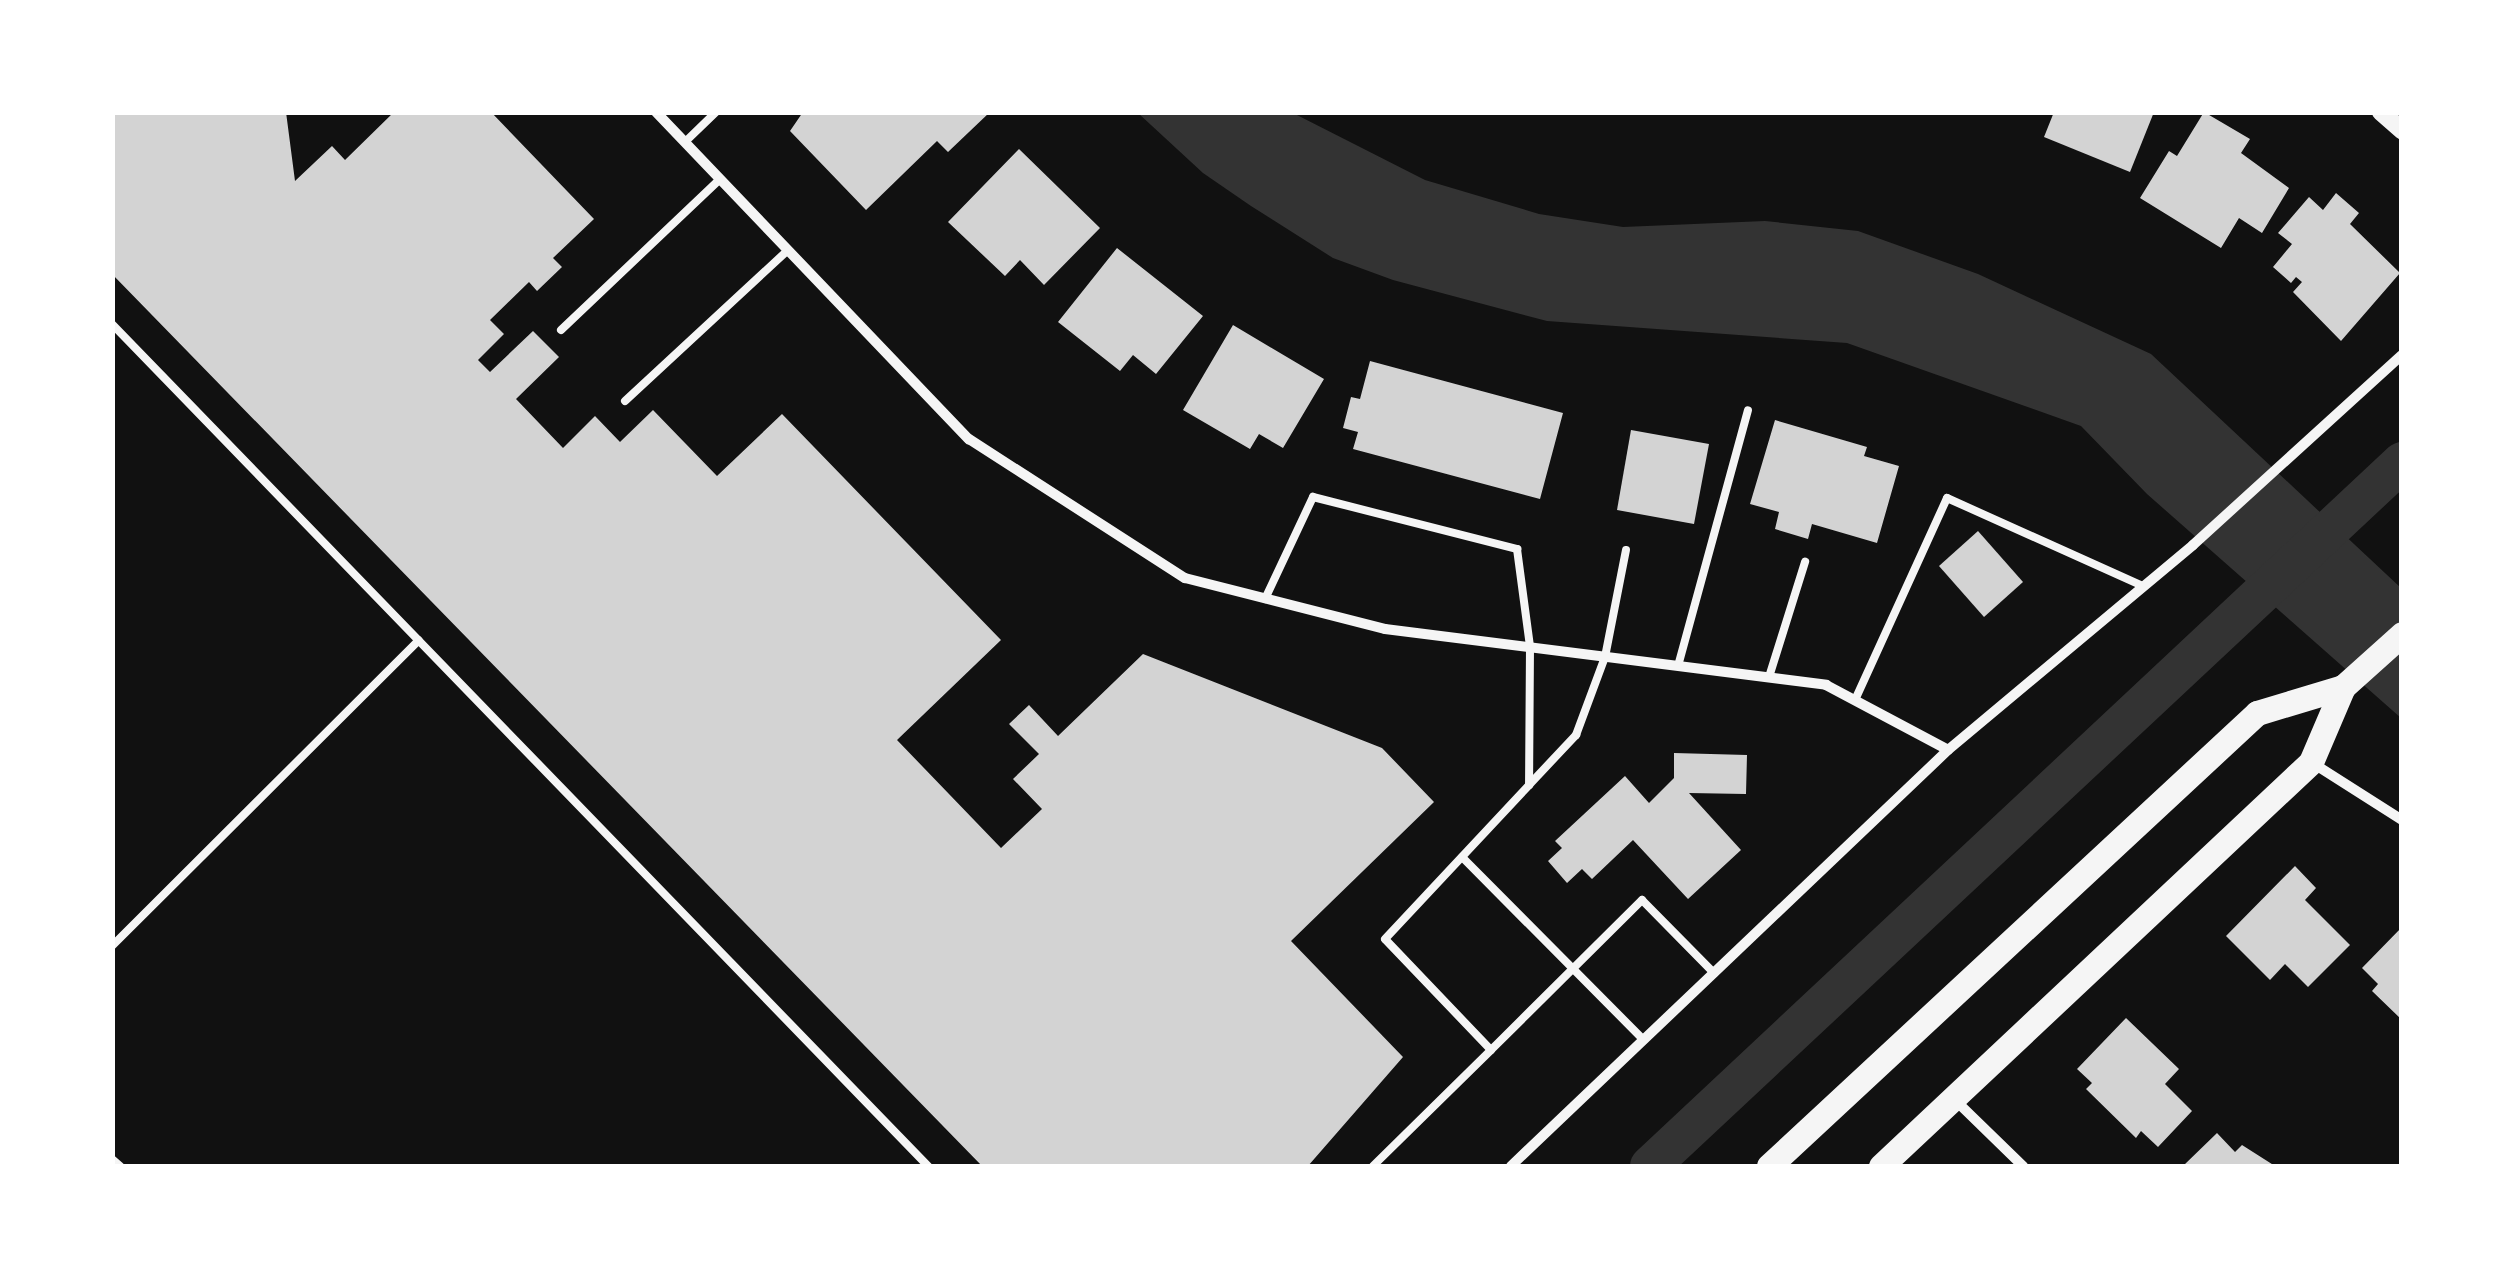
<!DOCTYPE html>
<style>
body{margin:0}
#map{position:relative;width:2514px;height:1279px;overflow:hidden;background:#111;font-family:"Golos Text",sans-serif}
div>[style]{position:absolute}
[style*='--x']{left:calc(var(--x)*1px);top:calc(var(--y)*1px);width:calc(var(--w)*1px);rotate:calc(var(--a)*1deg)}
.water>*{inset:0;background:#333}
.canal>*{height:40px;margin:-20px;padding:0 20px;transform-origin:20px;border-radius:20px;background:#333}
.building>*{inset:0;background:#d3d3d3}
.service>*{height:8px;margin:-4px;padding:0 4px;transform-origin:4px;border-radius:4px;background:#f5f5f5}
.minor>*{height:10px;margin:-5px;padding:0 5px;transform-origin:5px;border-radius:5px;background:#f5f5f5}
.tertiary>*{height:18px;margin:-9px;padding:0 9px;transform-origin:9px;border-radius:9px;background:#f5f5f5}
.primary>*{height:25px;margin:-12.5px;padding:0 12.5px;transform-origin:12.5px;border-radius:12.5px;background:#f5f5f5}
span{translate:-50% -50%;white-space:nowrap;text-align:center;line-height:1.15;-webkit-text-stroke:8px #fff;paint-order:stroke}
.frame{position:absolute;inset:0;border:115px solid #fff;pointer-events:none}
</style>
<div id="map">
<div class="water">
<div style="clip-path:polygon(1138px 113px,1293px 113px,1425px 180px,1539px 214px,1623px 227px,1765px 221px,1858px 231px,1978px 274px,2151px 354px,2401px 588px,2401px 718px,2147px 494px,2081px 426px,1847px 343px,1547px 321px,1393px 280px,1333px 258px,1251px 206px,1203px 173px)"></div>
</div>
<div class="canal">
<div style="--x:1650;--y:1166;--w:1030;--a:-43.11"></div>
</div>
<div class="building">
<div style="clip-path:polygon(112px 112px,286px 112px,295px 181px,332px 146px,345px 160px,394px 112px,491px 112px,594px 219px,553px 258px,562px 267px,537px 291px,529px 282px,490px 320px,504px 334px,478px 360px,490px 372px,533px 331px,559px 357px,516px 399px,563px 448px,595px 416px,620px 442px,653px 410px,717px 476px,782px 414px,1001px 640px,897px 740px,1001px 848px,1042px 809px,1013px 779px,1039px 754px,1009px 724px,1029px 705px,1058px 736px,1143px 654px,1382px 748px,1434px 802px,1291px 941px,1403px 1057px,1308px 1166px,982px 1166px,112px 274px)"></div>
<div style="clip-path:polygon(803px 112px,990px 112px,948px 152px,937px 141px,866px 210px,790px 131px)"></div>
<div style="clip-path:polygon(2054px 112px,2154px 112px,2130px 172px,2044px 137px)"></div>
<div style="clip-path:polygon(2204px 112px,2250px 139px,2241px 153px,2289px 188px,2262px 233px,2239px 218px,2221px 248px,2140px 198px,2169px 151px,2177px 156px)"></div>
<div style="clip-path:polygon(1019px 149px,1100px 228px,1044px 285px,1020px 260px,1005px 276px,948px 222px)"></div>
<div style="clip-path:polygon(2336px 193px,2359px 213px,2350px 224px,2400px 273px,2341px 341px,2293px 292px,2302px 282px,2296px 277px,2291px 283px,2273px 267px,2292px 244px,2278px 233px,2309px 197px,2323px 210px)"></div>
<div style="clip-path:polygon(1117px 248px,1203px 316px,1156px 374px,1133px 355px,1120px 371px,1058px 322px)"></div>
<div style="clip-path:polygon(1233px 325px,1324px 379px,1283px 448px,1259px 434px,1250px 449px,1183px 410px)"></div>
<div style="clip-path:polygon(1370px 361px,1563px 413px,1540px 499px,1353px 449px,1358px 432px,1343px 428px,1351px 397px,1360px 399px)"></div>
<div style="clip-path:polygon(1775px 420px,1867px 447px,1864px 456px,1899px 466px,1877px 543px,1812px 524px,1808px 539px,1775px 529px,1779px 512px,1750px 504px)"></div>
<div style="clip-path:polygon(1631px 430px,1709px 444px,1694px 524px,1617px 510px)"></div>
<div style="clip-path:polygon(1978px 531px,2023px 582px,1984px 617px,1939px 566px)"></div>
<div style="clip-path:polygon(1674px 753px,1747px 755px,1746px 794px,1689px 793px,1741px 850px,1688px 899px,1633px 840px,1592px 879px,1582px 869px,1567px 883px,1548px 861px,1562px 848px,1555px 841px,1625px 776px,1649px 803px,1674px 778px)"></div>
<div style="clip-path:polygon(2295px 866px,2316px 888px,2305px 900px,2350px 945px,2308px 987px,2285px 964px,2270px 980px,2226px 936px)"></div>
<div style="clip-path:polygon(2402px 927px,2402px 1020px,2372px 991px,2378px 984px,2362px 968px)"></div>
<div style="clip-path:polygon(2126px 1018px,2179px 1069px,2165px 1084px,2192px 1111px,2158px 1147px,2141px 1131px,2136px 1138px,2086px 1089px,2092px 1083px,2077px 1069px)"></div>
<div style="clip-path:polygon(2217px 1133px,2235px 1152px,2242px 1145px,2275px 1166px,2183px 1166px)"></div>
</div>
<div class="service">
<div style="--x:685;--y:142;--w:43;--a:-44.1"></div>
<div style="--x:112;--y:324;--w:1173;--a:45.9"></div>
<div style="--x:561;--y:330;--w:219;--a:-43.5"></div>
<div style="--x:625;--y:401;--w:222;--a:-42.8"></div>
<div style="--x:1265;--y:599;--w:113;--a:-64.8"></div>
<div style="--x:1313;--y:497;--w:211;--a:14.3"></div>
<div style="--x:1517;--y:549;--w:99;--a:82.4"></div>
<div style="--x:1530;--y:647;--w:138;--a:90.4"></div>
<div style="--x:1529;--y:785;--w:69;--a:-46.8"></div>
<div style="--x:1576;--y:735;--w:83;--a:-69.6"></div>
<div style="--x:1605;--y:657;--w:109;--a:-78.9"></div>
<div style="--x:1678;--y:666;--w:265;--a:-74.7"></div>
<div style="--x:1769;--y:677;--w:121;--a:-72.6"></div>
<div style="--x:1855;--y:700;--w:222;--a:-65.5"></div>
<div style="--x:1947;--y:498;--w:215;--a:24.2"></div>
<div style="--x:1462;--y:857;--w:258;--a:45.2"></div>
<div style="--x:112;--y:946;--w:433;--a:-44.9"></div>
<div style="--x:1491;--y:1050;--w:213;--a:-44.8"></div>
<div style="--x:1642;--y:900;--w:103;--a:45.4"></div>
<div style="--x:112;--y:1159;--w:11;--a:41"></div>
<div style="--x:1373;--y:1166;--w:165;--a:-44.5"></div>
<div style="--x:1491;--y:1050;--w:153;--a:-133.7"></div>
<div style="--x:1385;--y:939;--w:211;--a:-46.9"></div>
</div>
<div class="minor">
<div style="--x:656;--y:112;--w:453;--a:46.3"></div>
<div style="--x:969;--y:439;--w:257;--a:32.8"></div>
<div style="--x:1185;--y:578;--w:206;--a:14.3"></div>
<div style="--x:1385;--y:629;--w:445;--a:7.2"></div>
<div style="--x:1826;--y:685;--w:138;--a:28"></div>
<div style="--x:2311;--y:762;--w:108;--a:32.5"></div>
<div style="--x:1953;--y:1098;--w:98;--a:44.2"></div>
<div style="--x:1511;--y:1166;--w:603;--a:-43.59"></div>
<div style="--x:1948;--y:750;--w:319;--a:-39.9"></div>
<div style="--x:2193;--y:545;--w:282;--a:-42.3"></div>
</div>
<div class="tertiary">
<div style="--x:2381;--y:112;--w:28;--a:41"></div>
</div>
<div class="primary">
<div style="--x:1769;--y:1166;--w:666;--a:-42.87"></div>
<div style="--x:2257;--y:713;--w:90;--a:-16.8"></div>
<div style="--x:1881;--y:1166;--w:590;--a:-43.21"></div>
<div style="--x:2311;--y:762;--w:82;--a:-66.9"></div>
<div style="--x:2343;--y:687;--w:79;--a:-41.9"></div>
</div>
<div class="frame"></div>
</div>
